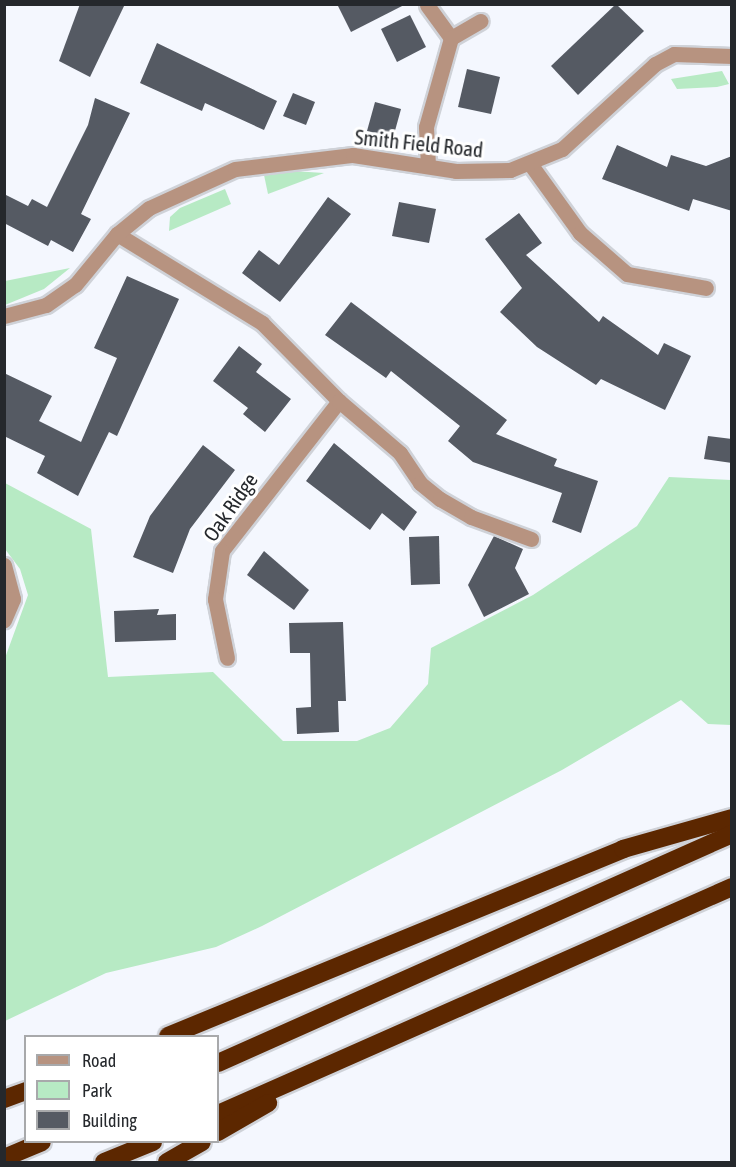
<!DOCTYPE html>
<style>
body{margin:0}
#map{position:relative;width:736px;height:1167px;overflow:hidden;background:#f4f7fe;font-family:"Asap Condensed",sans-serif}
div>[style]{position:absolute}
[style*='--x']{left:calc(var(--x)*1px);top:calc(var(--y)*1px);width:calc(var(--w)*1px);rotate:calc(var(--a)*1deg)}
.green>*{inset:0;background:#b7eac4}
.building>*{inset:0;background:#555a63}
.roads{filter:drop-shadow(2px 0 #cfd2d8) drop-shadow(-2px 0 #cfd2d8) drop-shadow(0 2px #cfd2d8) drop-shadow(0 -2px #cfd2d8)}
.street>*{height:15px;margin:-7.5px;padding:0 7.5px;transform-origin:7.5px;border-radius:7.5px;background:#b79380}
.highway>*{height:18px;margin:-9px;padding:0 9px;transform-origin:9px;border-radius:9px;background:#5c2700}
span{translate:-50% -50%;white-space:nowrap;text-align:center;line-height:1.15;-webkit-text-stroke:6px #fff;paint-order:stroke}
.street-label{font-size:21px;color:#25282c}
.frame{position:absolute;inset:0;border:6px solid #25282c;pointer-events:none}
.legend{position:absolute;left:24px;top:1035px;width:195px;height:108px;box-sizing:border-box;background:#fff;border:2px solid #a8a9ab;margin:0;padding:8px 10px;list-style:none;font-size:18px;color:#25282c}
.legend li{display:flex;align-items:center;gap:12px;height:30px}
.legend b{width:30px;border:2px solid #a8a9ab}
</style>
<div id="map">
<div class="green">
<div style="clip-path:polygon(722px 71px,729px 84px,717px 87px,677px 89px,671px 79px)"></div>
<div style="clip-path:polygon(293px 171px,324px 173px,268px 194px,264px 175px)"></div>
<div style="clip-path:polygon(225px 189px,231px 204px,169px 231px,170px 217px,180px 208px)"></div>
<div style="clip-path:polygon(70px 268px,44px 289px,5px 305px,5px 281px)"></div>
<div style="clip-path:polygon(669px 477px,731px 480px,731px 725px,708px 724px,681px 700px,562px 770px,262px 926px,216px 947px,106px 973px,5px 1021px,5px 658px,28px 595px,20px 569px,5px 549px,5px 483px,91px 529px,108px 677px,213px 672px,283px 741px,357px 741px,390px 728px,428px 684px,431px 648px,533px 595px,637px 526px)"></div>
</div>
<div class="building">
<div style="clip-path:polygon(80px 4px,125px 4px,90px 77px,59px 61px)"></div>
<div style="clip-path:polygon(337px 4px,406px 4px,351px 32px)"></div>
<div style="clip-path:polygon(616px 4px,644px 31px,578px 95px,551px 66px)"></div>
<div style="clip-path:polygon(410px 15px,426px 47px,397px 62px,381px 29px)"></div>
<div style="clip-path:polygon(157px 43px,277px 101px,264px 130px,205px 103px,202px 111px,140px 83px)"></div>
<div style="clip-path:polygon(467px 69px,500px 77px,491px 114px,458px 107px)"></div>
<div style="clip-path:polygon(293px 93px,315px 102px,306px 125px,283px 116px)"></div>
<div style="clip-path:polygon(95px 98px,130px 113px,81px 214px,91px 219px,73px 252px,51px 240px,48px 246px,4px 223px,4px 194px,28px 206px,32px 199px,47px 207px,88px 125px)"></div>
<div style="clip-path:polygon(375px 102px,401px 109px,393px 138px,367px 131px)"></div>
<div style="clip-path:polygon(617px 145px,667px 167px,671px 155px,706px 166px,732px 156px,732px 211px,693px 199px,689px 211px,602px 179px)"></div>
<div style="clip-path:polygon(328px 197px,351px 214px,280px 302px,242px 273px,259px 250px,279px 265px)"></div>
<div style="clip-path:polygon(399px 202px,436px 209px,429px 243px,392px 236px)"></div>
<div style="clip-path:polygon(519px 213px,542px 243px,526px 255px,599px 322px,603px 316px,658px 355px,664px 343px,691px 356px,665px 410px,601px 379px,596px 385px,537px 347px,500px 312px,522px 288px,485px 239px)"></div>
<div style="clip-path:polygon(127px 276px,179px 299px,117px 436px,109px 432px,78px 496px,37px 473px,45px 456px,4px 436px,4px 373px,52px 396px,39px 421px,81px 442px,117px 358px,94px 348px)"></div>
<div style="clip-path:polygon(351px 302px,507px 420px,496px 434px,557px 459px,554px 466px,598px 481px,581px 533px,552px 522px,562px 493px,473px 462px,448px 441px,460px 426px,391px 371px,386px 378px,325px 335px)"></div>
<div style="clip-path:polygon(239px 346px,262px 364px,256px 372px,291px 399px,265px 432px,243px 414px,248px 408px,213px 381px)"></div>
<div style="clip-path:polygon(708px 436px,732px 439px,732px 463px,704px 459px)"></div>
<div style="clip-path:polygon(334px 443px,417px 512px,404px 531px,382px 513px,370px 530px,306px 481px)"></div>
<div style="clip-path:polygon(203px 445px,235px 470px,190px 529px,173px 573px,133px 557px,150px 516px)"></div>
<div style="clip-path:polygon(439px 536px,440px 584px,411px 585px,409px 537px)"></div>
<div style="clip-path:polygon(494px 536px,523px 549px,515px 568px,529px 594px,484px 617px,468px 585px)"></div>
<div style="clip-path:polygon(264px 551px,309px 590px,294px 610px,247px 575px)"></div>
<div style="clip-path:polygon(159px 609px,157px 615px,176px 614px,176px 640px,115px 642px,114px 611px)"></div>
<div style="clip-path:polygon(343px 622px,346px 701px,338px 701px,339px 732px,297px 734px,296px 708px,311px 707px,310px 653px,290px 653px,289px 623px)"></div>
</div>
<div class="roads">
<div class="street">
<div style="--x:427;--y:5;--w:41;--a:54"></div>
<div style="--x:451;--y:38;--w:92;--a:105.7"></div>
<div style="--x:426;--y:127;--w:39;--a:87"></div>
<div style="--x:451;--y:38;--w:34;--a:-30"></div>
<div style="--x:531;--y:165;--w:84;--a:54.2"></div>
<div style="--x:580;--y:233;--w:62;--a:41.1"></div>
<div style="--x:627;--y:274;--w:80;--a:10"></div>
<div style="--x:117;--y:234;--w:170;--a:31.5"></div>
<div style="--x:262;--y:323;--w:110;--a:45.4"></div>
<div style="--x:339;--y:401;--w:190;--a:128"></div>
<div style="--x:222;--y:551;--w:49;--a:98.3"></div>
<div style="--x:215;--y:599;--w:60;--a:78.5"></div>
<div style="--x:4;--y:316;--w:43;--a:-14.7"></div>
<div style="--x:46;--y:305;--w:35;--a:-35"></div>
<div style="--x:75;--y:285;--w:66;--a:-50.5"></div>
<div style="--x:117;--y:234;--w:41;--a:-39.1"></div>
<div style="--x:149;--y:208;--w:94;--a:-24.4"></div>
<div style="--x:235;--y:169;--w:119;--a:-6.8"></div>
<div style="--x:353;--y:155;--w:104;--a:8.8"></div>
<div style="--x:456;--y:171;--w:54;--a:-1.1"></div>
<div style="--x:510;--y:170;--w:56;--a:-22"></div>
<div style="--x:562;--y:149;--w:126;--a:-42.4"></div>
<div style="--x:655;--y:64;--w:21;--a:-28"></div>
<div style="--x:674;--y:54;--w:58;--a:2"></div>
<div style="--x:339;--y:401;--w:80;--a:40.4"></div>
<div style="--x:400;--y:453;--w:36;--a:56"></div>
<div style="--x:420;--y:483;--w:26;--a:39"></div>
<div style="--x:440;--y:499;--w:36;--a:30"></div>
<div style="--x:471;--y:517;--w:64;--a:20.1"></div>
<div style="--x:4;--y:565;--w:35;--a:75"></div>
<div style="--x:13;--y:599;--w:23;--a:113"></div>
</div>
<div class="highway">
<div style="--x:168;--y:1036;--w:492;--a:-22.3"></div>
<div style="--x:623;--y:849;--w:113;--a:-15.9"></div>
<div style="--x:218;--y:1063;--w:563;--a:-24.01"></div>
<div style="--x:4;--y:1099;--w:23;--a:-20"></div>
<div style="--x:218;--y:1114;--w:562;--a:-23.83"></div>
<div style="--x:218;--y:1132;--w:58;--a:-30.1"></div>
<div style="--x:4;--y:1158;--w:41;--a:-22.8"></div>
<div style="--x:104;--y:1162;--w:53;--a:-22.2"></div>
<div style="--x:167;--y:1162;--w:40;--a:-29.7"></div>
</div>
</div>
<div class="street-label">
<span style="left:419px;top:143px;rotate:6deg">Smith Field Road</span>
<span style="left:230px;top:507px;rotate:-55deg">Oak Ridge</span>
</div>
<div class="frame"></div>
<ul class="legend">
<li><b style="height:8px;background:#b79380"></b>Road</li>
<li><b style="height:16px;background:#b7eac4"></b>Park</li>
<li><b style="height:16px;background:#555a63"></b>Building</li>
</ul>
</div>
